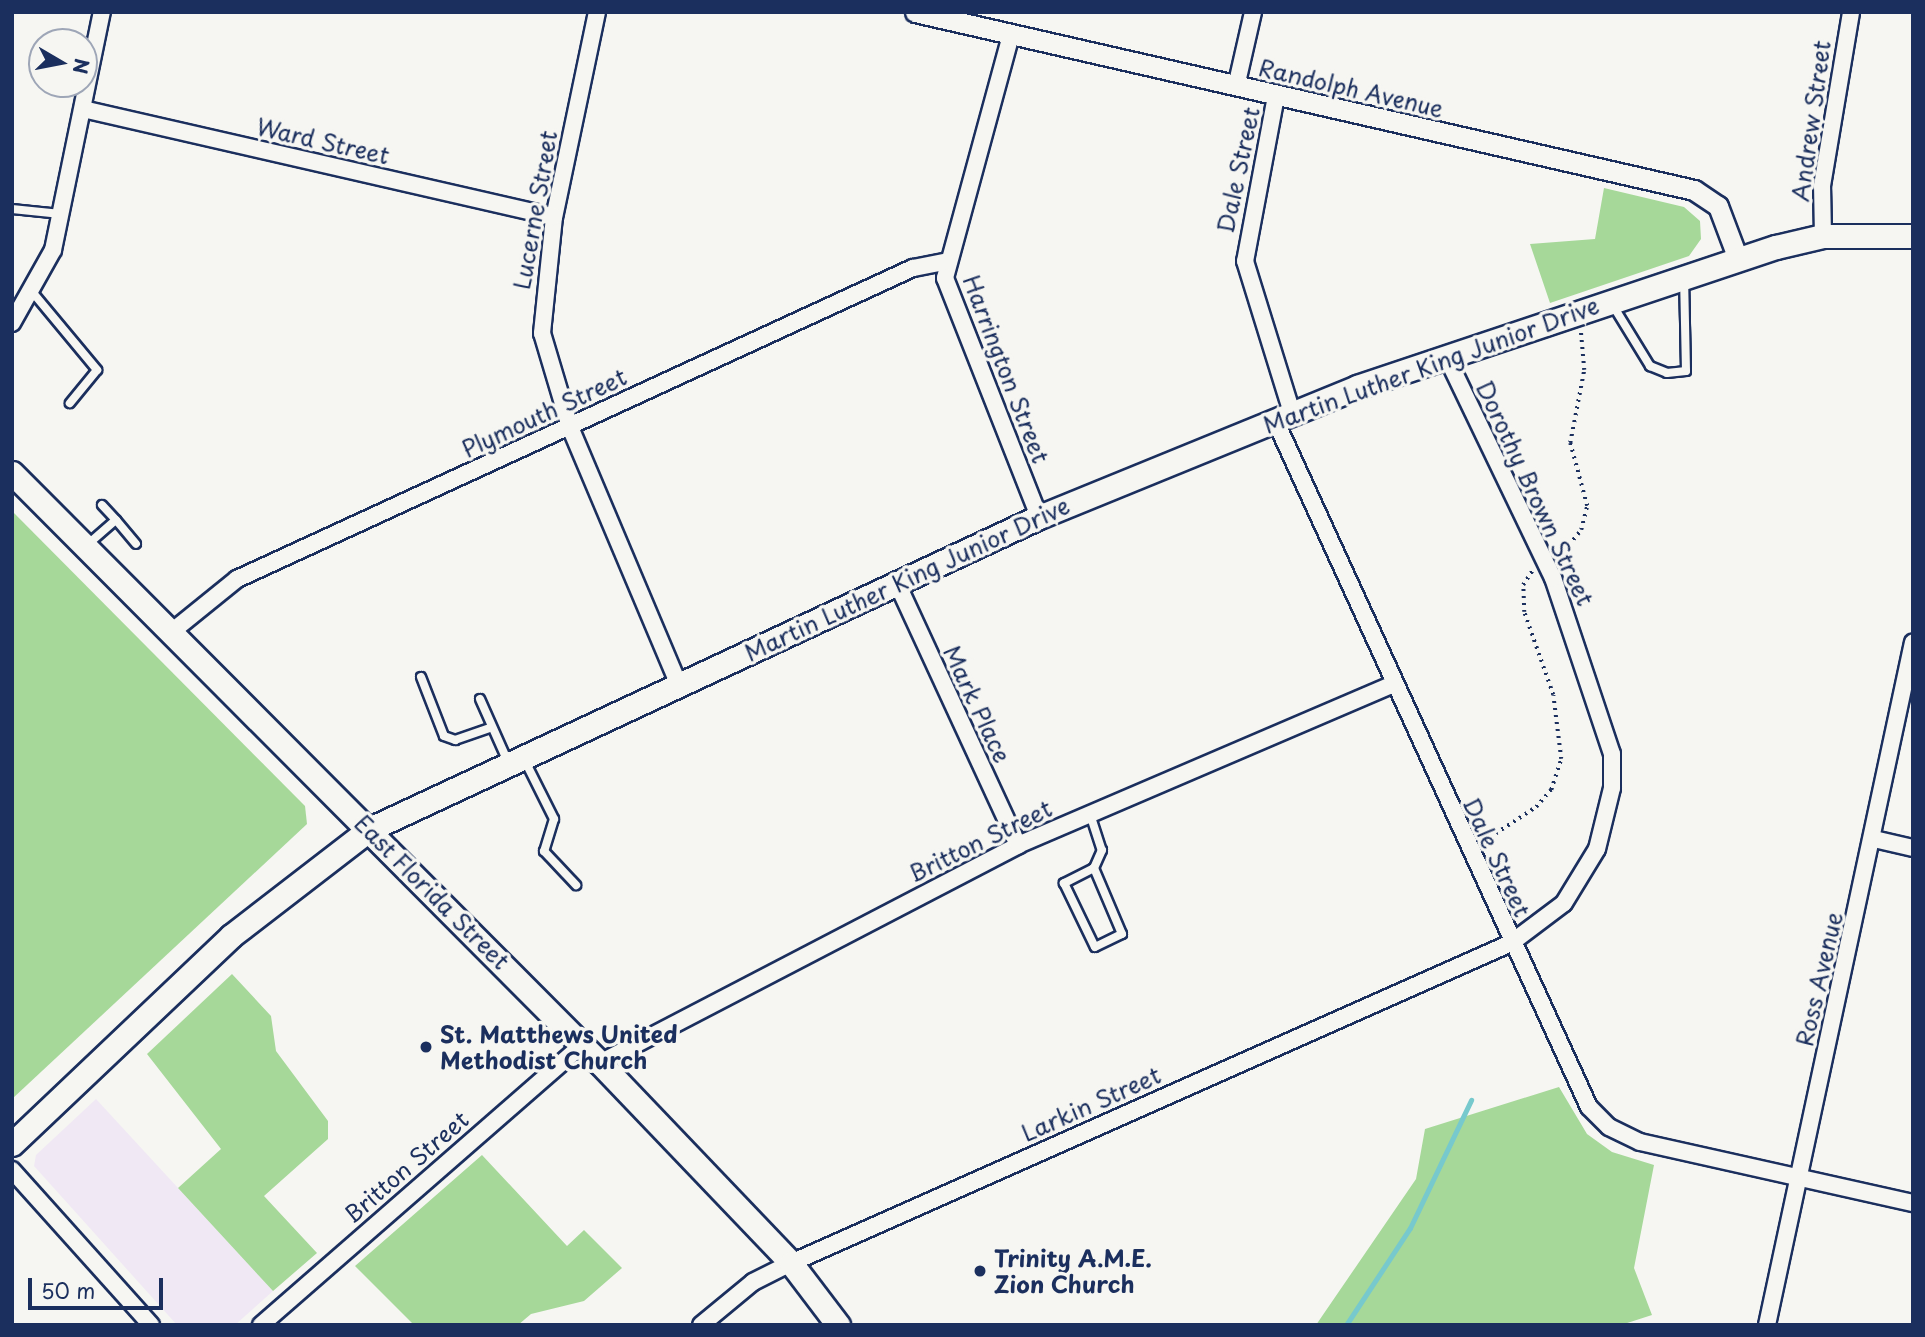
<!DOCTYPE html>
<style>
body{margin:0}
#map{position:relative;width:1925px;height:1337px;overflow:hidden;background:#f6f6f2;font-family:"Playpen Sans",sans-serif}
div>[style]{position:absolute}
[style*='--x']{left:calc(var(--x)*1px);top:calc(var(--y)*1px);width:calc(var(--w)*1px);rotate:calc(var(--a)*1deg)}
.built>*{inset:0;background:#f0e8f4}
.green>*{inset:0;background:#a6d899}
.stream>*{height:5px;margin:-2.5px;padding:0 2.5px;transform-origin:2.5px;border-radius:2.5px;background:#77c9cd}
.path>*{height:3.5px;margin-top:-1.75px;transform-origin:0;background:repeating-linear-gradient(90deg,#1b2f5e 0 2px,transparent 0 7px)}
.roads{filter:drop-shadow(2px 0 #1b2f5e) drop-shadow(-2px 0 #1b2f5e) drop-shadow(0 2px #1b2f5e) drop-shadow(0 -2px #1b2f5e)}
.service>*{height:8px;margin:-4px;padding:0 4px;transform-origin:4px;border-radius:4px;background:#f6f6f2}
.minor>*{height:16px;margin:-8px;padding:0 8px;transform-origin:8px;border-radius:8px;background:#f6f6f2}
.tertiary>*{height:19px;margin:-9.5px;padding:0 9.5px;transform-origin:9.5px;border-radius:9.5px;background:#f6f6f2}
.secondary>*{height:23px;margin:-11.5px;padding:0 11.5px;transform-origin:11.5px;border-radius:11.5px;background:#f6f6f2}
.dots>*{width:19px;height:19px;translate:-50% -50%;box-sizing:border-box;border:4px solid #f6f6f2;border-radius:50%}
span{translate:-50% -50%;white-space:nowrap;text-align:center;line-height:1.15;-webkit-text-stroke:7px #f6f6f2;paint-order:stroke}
.street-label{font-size:23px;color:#1b2f5e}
.poi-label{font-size:23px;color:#1b2f5e;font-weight:700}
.left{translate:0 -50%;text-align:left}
.frame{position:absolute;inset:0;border:14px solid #1b2f5e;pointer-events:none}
.north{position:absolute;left:28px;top:28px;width:70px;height:70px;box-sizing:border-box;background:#f6f6f2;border:2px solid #9ea6b7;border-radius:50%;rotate:100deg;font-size:19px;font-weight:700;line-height:28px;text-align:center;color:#1b2f5e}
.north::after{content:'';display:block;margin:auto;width:24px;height:32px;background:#1b2f5e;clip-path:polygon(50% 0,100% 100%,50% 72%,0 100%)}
.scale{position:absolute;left:28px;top:1278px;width:135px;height:32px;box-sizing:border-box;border:4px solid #1b2f5e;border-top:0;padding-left:9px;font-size:21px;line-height:24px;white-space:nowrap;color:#1b2f5e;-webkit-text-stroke:5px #f6f6f2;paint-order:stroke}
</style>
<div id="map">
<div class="built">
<div style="clip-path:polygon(96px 1099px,273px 1291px,235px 1325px,177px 1325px,34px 1166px,36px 1155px)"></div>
</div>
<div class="green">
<div style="clip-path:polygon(1604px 188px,1684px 207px,1700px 221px,1701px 239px,1689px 256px,1550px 303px,1530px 244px,1595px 239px)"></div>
<div style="clip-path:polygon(12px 511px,305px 806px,307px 824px,12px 1099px)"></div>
<div style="clip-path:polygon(232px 974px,271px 1016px,276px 1051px,328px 1121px,328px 1139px,264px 1196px,317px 1253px,273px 1291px,178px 1188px,221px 1149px,147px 1054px)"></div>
<div style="clip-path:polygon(1559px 1087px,1587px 1134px,1612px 1152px,1654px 1165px,1634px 1268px,1652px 1315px,1621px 1325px,1316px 1325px,1416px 1179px,1425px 1129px)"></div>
<div style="clip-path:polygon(482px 1155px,567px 1246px,584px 1230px,622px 1268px,584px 1301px,531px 1314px,518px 1325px,414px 1325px,355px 1266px)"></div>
</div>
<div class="stream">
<div style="--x:1346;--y:1325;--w:116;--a:-56.6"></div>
<div style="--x:1410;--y:1228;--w:142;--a:-64.5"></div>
</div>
<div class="path">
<div style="--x:1560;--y:556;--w:33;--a:-51"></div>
<div style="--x:1581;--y:530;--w:25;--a:-76"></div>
<div style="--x:1587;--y:506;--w:65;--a:-105.1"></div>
<div style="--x:1570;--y:443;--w:74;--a:-79.1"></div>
<div style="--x:1584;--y:370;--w:38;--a:-95"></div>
<div style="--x:1484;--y:841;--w:62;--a:-33.2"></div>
<div style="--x:1536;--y:807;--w:23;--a:-49"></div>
<div style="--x:1551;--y:790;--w:33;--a:-72"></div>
<div style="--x:1561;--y:759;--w:64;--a:-97.1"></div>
<div style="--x:1553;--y:695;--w:88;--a:-109.3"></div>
<div style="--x:1524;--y:612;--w:27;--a:-92"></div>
<div style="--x:1523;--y:585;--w:17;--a:-57"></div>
</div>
<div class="roads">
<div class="service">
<div style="--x:12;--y:209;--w:49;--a:5.8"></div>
<div style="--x:34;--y:294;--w:99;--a:50.3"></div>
<div style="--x:97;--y:370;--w:43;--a:129.3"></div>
<div style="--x:1612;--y:304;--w:73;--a:58.5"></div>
<div style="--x:1650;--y:366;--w:18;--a:22"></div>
<div style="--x:1667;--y:373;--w:19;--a:-6"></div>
<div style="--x:1686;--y:371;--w:92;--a:-91.2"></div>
<div style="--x:102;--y:505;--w:21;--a:47"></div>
<div style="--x:87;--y:545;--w:38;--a:-41"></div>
<div style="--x:116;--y:520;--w:31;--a:50"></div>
<div style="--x:421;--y:677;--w:63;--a:68.7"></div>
<div style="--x:444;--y:736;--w:12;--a:20"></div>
<div style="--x:455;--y:740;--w:39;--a:-19"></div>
<div style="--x:480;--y:699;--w:69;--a:66"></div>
<div style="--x:525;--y:761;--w:65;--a:63.4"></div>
<div style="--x:554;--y:819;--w:34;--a:107"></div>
<div style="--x:544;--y:851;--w:47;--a:46.7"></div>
<div style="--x:1090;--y:814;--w:38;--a:72"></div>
<div style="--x:1102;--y:850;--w:20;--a:114"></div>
<div style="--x:1094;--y:868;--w:34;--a:153"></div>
<div style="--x:1064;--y:883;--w:71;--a:64.2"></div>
<div style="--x:1095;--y:947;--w:30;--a:-26"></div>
<div style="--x:1122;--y:934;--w:72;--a:-113"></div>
</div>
<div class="minor">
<div style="--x:597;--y:12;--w:209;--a:101.8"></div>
<div style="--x:554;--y:217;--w:117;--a:95.9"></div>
<div style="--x:542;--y:333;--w:98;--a:73.4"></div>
<div style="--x:570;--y:427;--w:280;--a:67.1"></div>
<div style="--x:1011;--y:35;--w:252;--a:105.2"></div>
<div style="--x:945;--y:278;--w:257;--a:68.5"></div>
<div style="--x:1236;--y:87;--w:77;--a:-77.2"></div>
<div style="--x:1276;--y:96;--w:168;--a:100.6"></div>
<div style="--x:1245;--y:261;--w:159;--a:72.8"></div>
<div style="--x:83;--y:109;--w:483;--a:12.9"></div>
<div style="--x:1823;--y:236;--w:50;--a:-91.1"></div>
<div style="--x:1822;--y:186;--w:176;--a:-80.5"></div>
<div style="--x:12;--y:323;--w:84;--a:-60.7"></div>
<div style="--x:53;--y:250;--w:243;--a:-78.4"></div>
<div style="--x:1275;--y:420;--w:755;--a:65.44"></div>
<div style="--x:1589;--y:1107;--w:28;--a:45"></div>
<div style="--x:1609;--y:1127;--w:34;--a:26"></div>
<div style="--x:1640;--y:1142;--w:280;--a:12.6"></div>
<div style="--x:897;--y:583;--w:289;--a:65.2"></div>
<div style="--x:174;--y:630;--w:81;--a:-39"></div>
<div style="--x:237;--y:579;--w:744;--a:-24.71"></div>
<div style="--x:913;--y:268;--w:33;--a:-11"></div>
<div style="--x:1874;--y:839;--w:40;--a:13"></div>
<div style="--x:600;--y:1063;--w:471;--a:-27.5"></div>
<div style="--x:1018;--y:845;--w:408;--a:-23.2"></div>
<div style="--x:12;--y:1170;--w:208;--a:48.1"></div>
<div style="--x:261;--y:1325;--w:426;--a:-41.1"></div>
<div style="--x:701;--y:1325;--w:67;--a:-39.6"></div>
<div style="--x:753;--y:1282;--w:42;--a:-26.6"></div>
<div style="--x:791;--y:1263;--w:788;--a:-23.96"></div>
<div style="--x:1511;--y:943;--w:66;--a:-37"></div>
<div style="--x:1564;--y:903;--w:63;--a:-58.6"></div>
<div style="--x:1597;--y:849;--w:63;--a:-76.2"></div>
<div style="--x:1612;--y:788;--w:34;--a:-90"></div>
<div style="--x:1612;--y:754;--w:186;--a:-108.5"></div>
<div style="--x:1553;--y:578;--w:246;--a:-115.7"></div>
<div style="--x:1767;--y:1325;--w:698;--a:-77.93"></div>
</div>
<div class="tertiary">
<div style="--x:915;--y:12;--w:799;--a:12.87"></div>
<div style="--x:1694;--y:190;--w:29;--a:34"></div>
<div style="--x:1718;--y:206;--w:57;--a:69.3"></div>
</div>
<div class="secondary">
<div style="--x:12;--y:473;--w:833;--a:45.1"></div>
<div style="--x:600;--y:1063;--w:277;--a:46.3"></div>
<div style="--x:791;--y:1263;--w:78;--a:52.8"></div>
<div style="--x:12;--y:1144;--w:302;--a:-43.5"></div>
<div style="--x:231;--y:936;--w:175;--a:-37.6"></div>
<div style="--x:370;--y:829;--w:738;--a:-25"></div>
<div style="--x:1039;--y:517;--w:344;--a:-22.2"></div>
<div style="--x:1357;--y:387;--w:442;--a:-18.5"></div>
<div style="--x:1776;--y:247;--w:48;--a:-13.2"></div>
<div style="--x:1823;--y:236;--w:90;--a:0"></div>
</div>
</div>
<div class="dots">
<div style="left:426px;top:1047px;background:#1b2f5e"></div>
<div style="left:980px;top:1271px;background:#1b2f5e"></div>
</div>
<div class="street-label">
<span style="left:1351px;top:88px;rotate:13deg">Randolph Avenue</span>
<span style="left:1811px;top:121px;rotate:-82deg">Andrew Street</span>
<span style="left:323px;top:141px;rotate:13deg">Ward Street</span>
<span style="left:1238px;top:170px;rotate:-78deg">Dale Street</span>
<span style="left:535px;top:210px;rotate:-80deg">Lucerne Street</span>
<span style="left:1431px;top:365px;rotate:-20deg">Martin Luther King Junior Drive</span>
<span style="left:1006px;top:369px;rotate:69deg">Harrington Street</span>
<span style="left:544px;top:413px;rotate:-25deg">Plymouth Street</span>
<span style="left:1535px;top:493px;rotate:65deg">Dorothy Brown Street</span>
<span style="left:907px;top:579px;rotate:-25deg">Martin Luther King Junior Drive</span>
<span style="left:977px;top:704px;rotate:65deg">Mark Place</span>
<span style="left:980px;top:841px;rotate:-26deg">Britton Street</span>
<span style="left:1497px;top:857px;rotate:65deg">Dale Street</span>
<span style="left:432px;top:892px;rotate:45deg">East Florida Street</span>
<span style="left:1819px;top:979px;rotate:-77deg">Ross Avenue</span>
<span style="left:1091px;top:1104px;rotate:-24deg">Larkin Street</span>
<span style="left:406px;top:1167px;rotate:-41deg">Britton Street</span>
</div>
<div class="poi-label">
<span class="left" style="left:440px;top:1047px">St. Matthews United<br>Methodist Church</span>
<span class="left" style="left:994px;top:1271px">Trinity A.M.E.<br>Zion Church</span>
</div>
<div class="frame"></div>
<div class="north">N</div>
<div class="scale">50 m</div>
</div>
